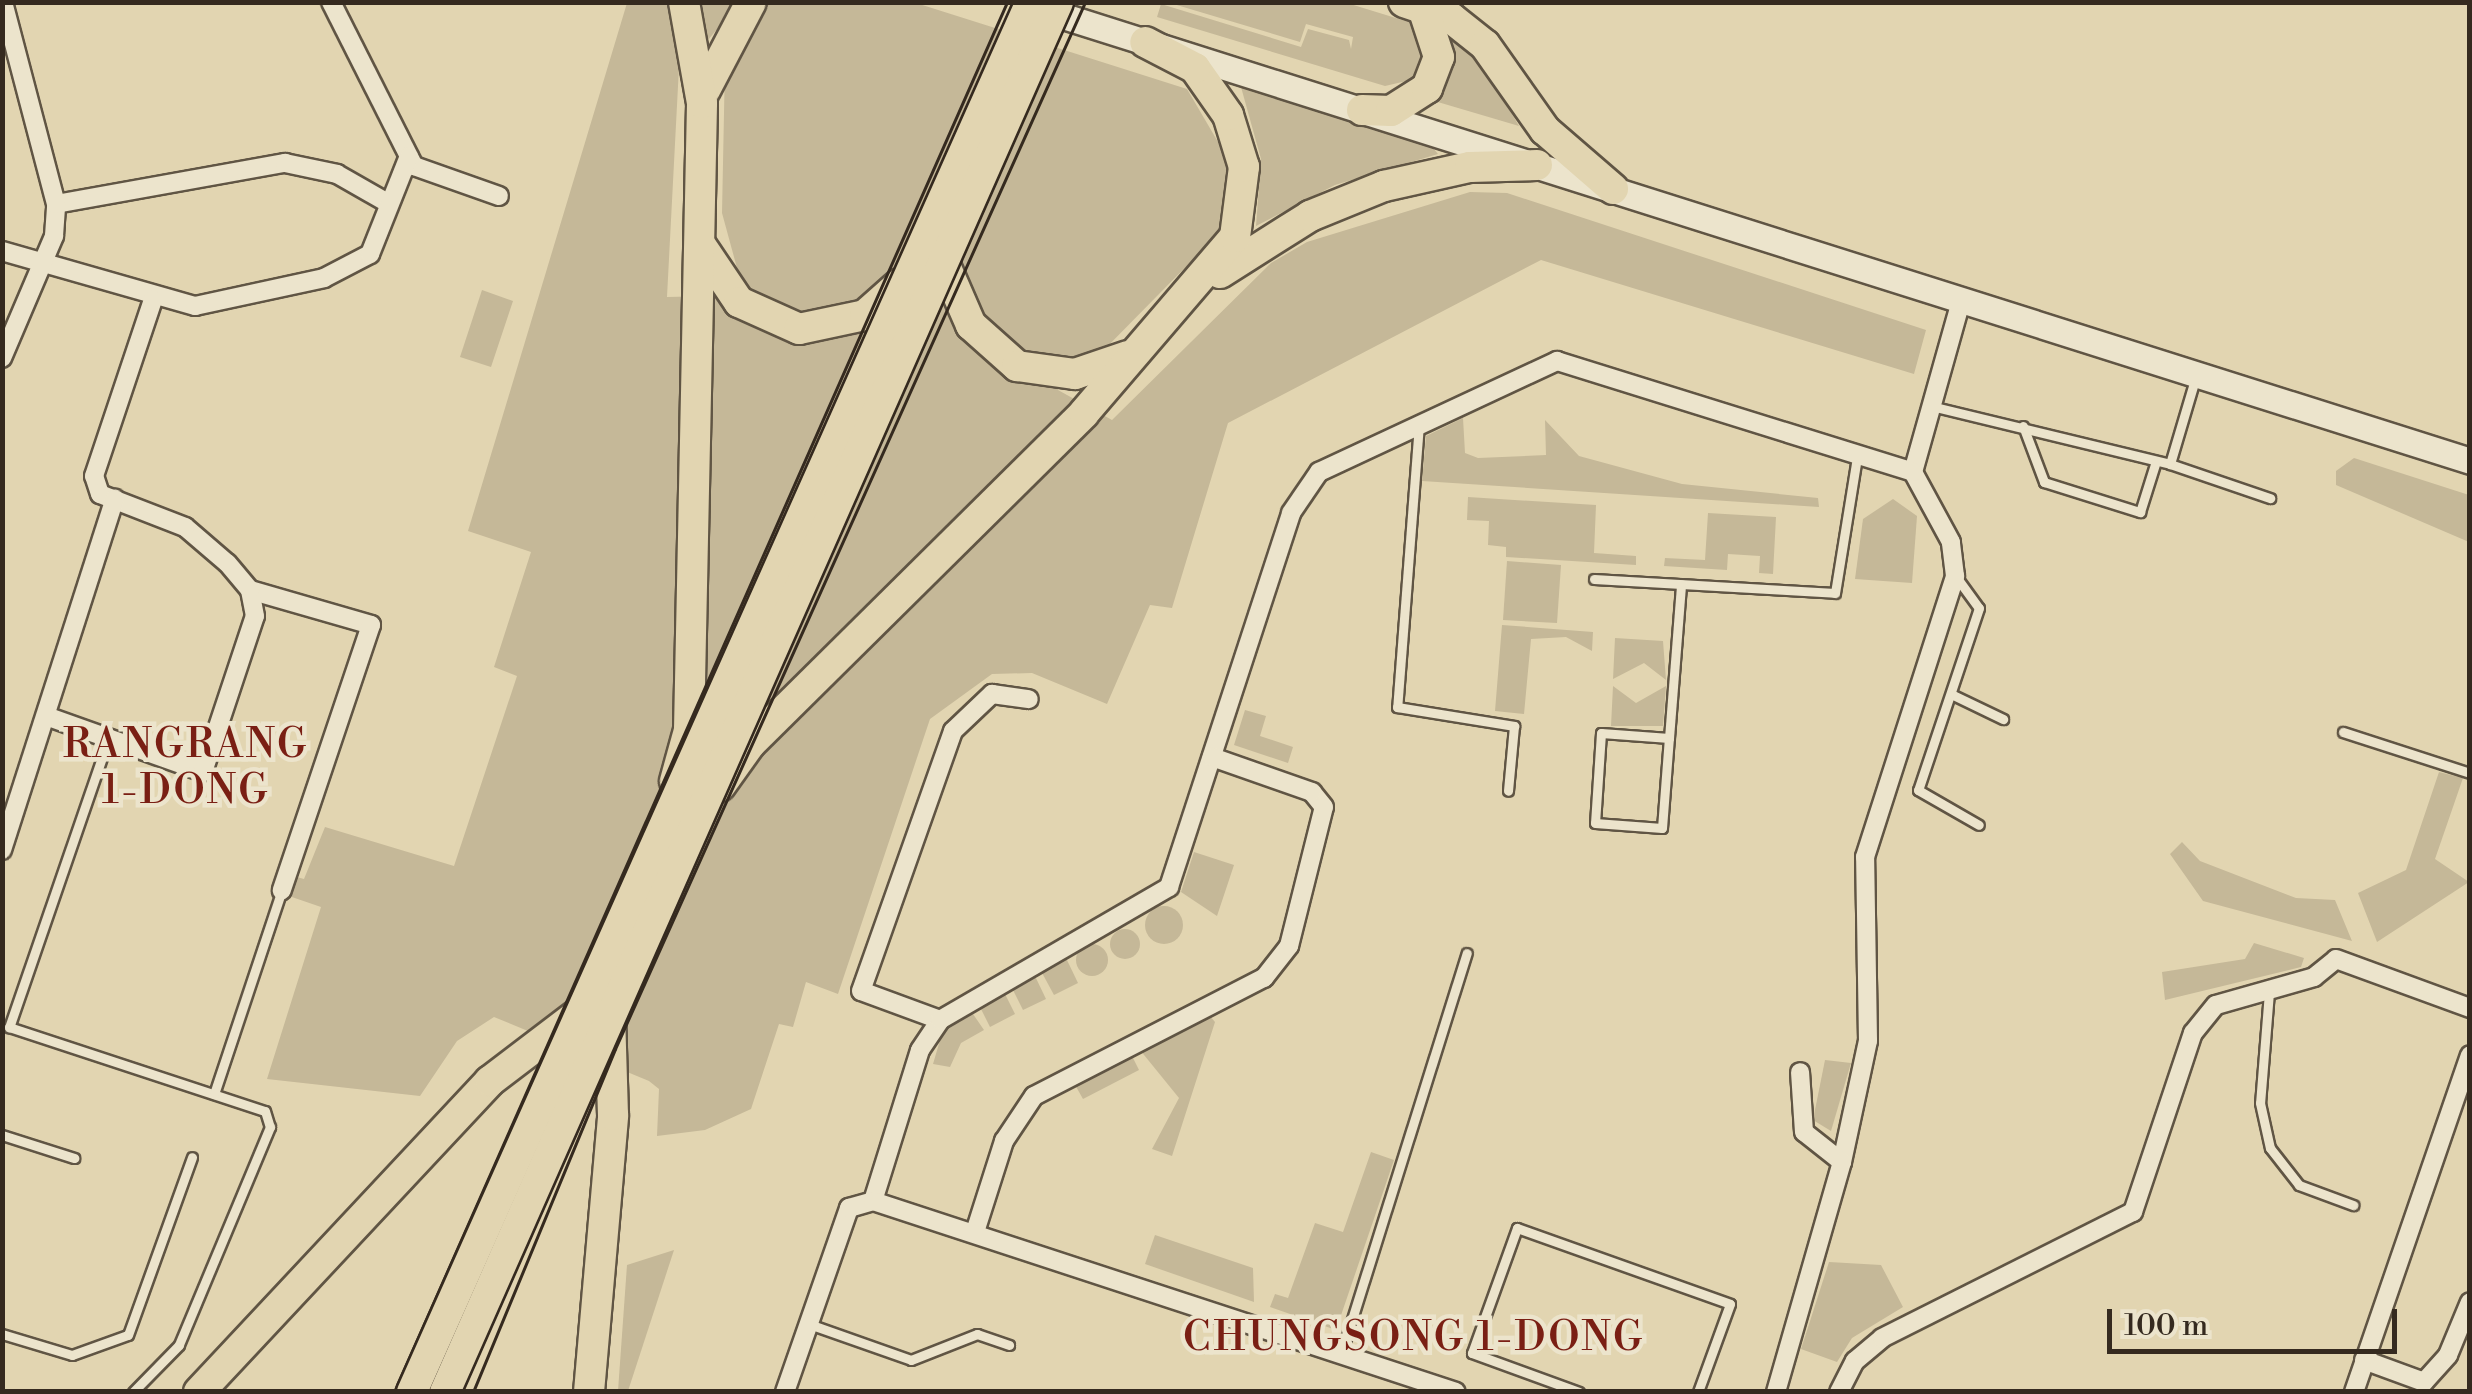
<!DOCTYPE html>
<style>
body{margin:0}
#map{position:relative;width:2472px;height:1394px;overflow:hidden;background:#e2d5b1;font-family:"Libre Bodoni",serif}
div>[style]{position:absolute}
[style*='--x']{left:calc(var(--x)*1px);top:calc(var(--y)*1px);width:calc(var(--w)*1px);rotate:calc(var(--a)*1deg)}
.green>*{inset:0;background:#c5b898}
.round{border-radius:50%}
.roads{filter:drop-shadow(2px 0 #605544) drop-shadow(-2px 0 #605544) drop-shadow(0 2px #605544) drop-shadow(0 -2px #605544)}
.service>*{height:9px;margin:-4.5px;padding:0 4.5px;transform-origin:4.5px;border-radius:4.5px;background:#ece4cc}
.minor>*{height:18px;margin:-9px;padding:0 9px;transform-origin:9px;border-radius:9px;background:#ece4cc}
.secondary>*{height:25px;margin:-12.5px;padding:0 12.5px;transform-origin:12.5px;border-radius:12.5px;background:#ece4cc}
.trunk>*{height:30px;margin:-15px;padding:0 15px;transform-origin:15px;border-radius:15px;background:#e2d5b1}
.tram>*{height:2.5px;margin:-1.25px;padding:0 1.25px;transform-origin:1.25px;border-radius:1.25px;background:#352a1f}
.bridges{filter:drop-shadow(2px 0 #352a1f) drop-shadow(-2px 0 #352a1f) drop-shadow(0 2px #352a1f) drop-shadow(0 -2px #352a1f)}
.trunk-bridge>*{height:30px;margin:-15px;padding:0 15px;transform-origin:15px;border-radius:15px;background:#e2d5b1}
span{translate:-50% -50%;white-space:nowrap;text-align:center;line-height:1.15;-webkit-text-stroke:9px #ece4cc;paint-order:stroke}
.quarter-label{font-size:40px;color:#7a1f14;letter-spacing:2.5px}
.frame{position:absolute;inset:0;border:5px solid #352a1f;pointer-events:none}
.scale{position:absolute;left:2107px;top:1309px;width:290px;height:45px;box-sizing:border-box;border:5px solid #352a1f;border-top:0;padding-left:12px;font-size:30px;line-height:35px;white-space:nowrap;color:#352a1f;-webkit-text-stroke:8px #ece4cc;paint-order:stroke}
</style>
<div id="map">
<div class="green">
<div style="clip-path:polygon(627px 3px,668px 3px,679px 67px,667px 297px,712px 296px,740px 279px,722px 213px,725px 63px,747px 18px,769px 3px,916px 3px,1187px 89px,1228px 159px,1222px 230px,1098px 356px,1052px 360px,1058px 390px,1112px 420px,1271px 263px,1307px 242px,1470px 192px,1507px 193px,1926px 330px,1914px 374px,1541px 260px,1228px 423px,1172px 608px,1150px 605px,1107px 704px,1032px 673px,992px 674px,930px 719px,838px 994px,806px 982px,793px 1027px,779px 1024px,751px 1109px,705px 1130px,657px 1136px,659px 1089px,649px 1081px,494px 1017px,457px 1041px,420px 1096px,267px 1079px,321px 907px,286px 895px,293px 876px,304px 879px,325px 827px,454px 866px,517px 676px,494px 667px,531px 552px,468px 531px)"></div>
<div style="clip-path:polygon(701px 3px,739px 3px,708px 40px)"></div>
<div style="clip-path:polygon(1170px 3px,1347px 3px,1412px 23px,1426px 55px,1415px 79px,1385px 86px,1157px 17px,1161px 4px,1301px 47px,1308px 29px,1349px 40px,1351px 49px,1353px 37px,1306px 24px,1300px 42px)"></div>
<div style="clip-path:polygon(1451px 32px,1469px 42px,1519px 126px,1431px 100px)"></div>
<div style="clip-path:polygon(1241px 87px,1433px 148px,1438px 154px,1335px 185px,1256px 226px,1261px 159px)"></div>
<div style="clip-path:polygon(482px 290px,513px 301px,491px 367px,460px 357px)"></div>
<div style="clip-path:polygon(1463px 418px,1465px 453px,1478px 458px,1546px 455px,1545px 420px,1579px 456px,1682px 484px,1818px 498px,1819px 507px,1422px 481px,1426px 436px)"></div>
<div style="clip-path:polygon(2354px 458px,2469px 495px,2469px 542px,2336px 485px,2336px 471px)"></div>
<div style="clip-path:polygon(1468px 497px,1596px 505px,1594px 553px,1636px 556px,1636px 565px,1506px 557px,1506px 547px,1488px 545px,1489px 521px,1467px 520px)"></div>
<div style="clip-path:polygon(1893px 499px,1917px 516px,1912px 583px,1855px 579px,1863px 519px)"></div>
<div style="clip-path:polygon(1708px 513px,1776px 517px,1773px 574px,1759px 573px,1760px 556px,1728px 554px,1727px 570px,1664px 566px,1665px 558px,1705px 560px)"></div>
<div style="clip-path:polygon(1507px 561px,1561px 565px,1557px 623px,1503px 620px)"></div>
<div style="clip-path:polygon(1502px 625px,1593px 632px,1592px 651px,1566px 637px,1531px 639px,1524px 714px,1495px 711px)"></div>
<div style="clip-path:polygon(1615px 638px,1663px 641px,1666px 680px,1644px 663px,1613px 679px)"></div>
<div style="clip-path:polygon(1613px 686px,1636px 703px,1666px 686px,1663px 726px,1611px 726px)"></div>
<div style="clip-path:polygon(1245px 710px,1266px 716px,1260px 736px,1293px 747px,1288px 763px,1234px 745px)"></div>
<div style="clip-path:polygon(2439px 772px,2463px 778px,2435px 859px,2469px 882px,2377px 942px,2358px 893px,2406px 870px)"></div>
<div style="clip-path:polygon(2182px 842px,2200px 861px,2296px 898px,2335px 900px,2352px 941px,2203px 901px,2170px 854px)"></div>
<div style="clip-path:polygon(1194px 852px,1234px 865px,1217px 916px,1181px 892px)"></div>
<div class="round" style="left:1145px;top:906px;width:38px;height:38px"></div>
<div class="round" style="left:1110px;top:929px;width:30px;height:30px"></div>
<div style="clip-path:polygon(2254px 943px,2304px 958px,2301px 967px,2165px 1000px,2162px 972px,2245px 959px)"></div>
<div class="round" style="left:1076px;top:944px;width:32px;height:32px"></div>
<div style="clip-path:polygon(1066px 958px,1078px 983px,1054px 995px,1041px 971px)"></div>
<div style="clip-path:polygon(1034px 974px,1046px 999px,1023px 1010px,1011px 986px)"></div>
<div style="clip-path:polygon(1003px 990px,1015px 1014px,990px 1027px,978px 1003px)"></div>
<div style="clip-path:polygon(973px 1014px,984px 1030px,961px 1043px,950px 1067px,933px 1064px,943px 1030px)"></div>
<div style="clip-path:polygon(1209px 1015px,1215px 1022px,1172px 1156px,1152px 1149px,1179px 1098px,1140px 1050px)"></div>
<div style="clip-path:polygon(1131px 1054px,1139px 1070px,1083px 1099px,1074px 1083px)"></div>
<div style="clip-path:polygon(1825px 1060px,1851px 1063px,1831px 1131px,1813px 1120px)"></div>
<div style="clip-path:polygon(1371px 1152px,1394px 1160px,1336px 1330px,1270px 1307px,1275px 1294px,1288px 1298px,1315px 1223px,1343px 1232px)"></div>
<div style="clip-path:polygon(1155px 1235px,1253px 1268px,1254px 1302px,1145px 1264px)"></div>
<div style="clip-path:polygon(674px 1250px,628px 1391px,618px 1391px,627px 1265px)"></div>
<div style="clip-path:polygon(1829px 1262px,1881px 1265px,1903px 1307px,1852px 1338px,1837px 1362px,1801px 1349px)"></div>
</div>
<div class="roads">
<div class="service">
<div style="--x:2196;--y:376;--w:92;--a:106.5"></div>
<div style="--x:2170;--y:464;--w:106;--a:18.8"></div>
<div style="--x:1931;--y:406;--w:246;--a:13.6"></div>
<div style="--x:1419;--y:424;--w:284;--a:94.4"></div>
<div style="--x:1397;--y:707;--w:119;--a:9.2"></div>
<div style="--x:1514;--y:726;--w:65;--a:95.3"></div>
<div style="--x:2023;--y:426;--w:60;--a:69.4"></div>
<div style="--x:2044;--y:482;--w:101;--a:17.4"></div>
<div style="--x:2140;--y:512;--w:50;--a:-72.6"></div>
<div style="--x:1957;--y:578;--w:37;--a:54"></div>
<div style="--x:1979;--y:608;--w:192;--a:108.5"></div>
<div style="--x:1918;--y:790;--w:70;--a:29.8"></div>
<div style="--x:1594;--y:579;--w:241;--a:3.3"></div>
<div style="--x:1835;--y:593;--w:138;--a:-80.8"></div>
<div style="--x:1951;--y:694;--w:58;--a:25.7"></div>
<div style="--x:2343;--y:732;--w:133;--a:17.9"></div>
<div style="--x:1669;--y:738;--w:68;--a:-175.8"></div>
<div style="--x:1601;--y:733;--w:90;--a:93.8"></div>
<div style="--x:1595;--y:823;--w:67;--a:4.3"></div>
<div style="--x:1662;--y:828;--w:90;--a:-85.6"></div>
<div style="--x:1669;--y:738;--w:154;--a:-85.5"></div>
<div style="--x:108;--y:740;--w:304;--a:109"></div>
<div style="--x:9;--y:1027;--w:269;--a:18.2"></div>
<div style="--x:265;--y:1111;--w:17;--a:73"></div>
<div style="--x:270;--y:1127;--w:236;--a:112.7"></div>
<div style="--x:179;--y:1345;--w:66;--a:134.4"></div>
<div style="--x:2269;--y:992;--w:111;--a:94.6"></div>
<div style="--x:2260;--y:1103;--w:46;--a:77.5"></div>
<div style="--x:2270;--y:1148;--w:47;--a:51.9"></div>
<div style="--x:2299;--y:1185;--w:58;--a:20.3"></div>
<div style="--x:214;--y:1094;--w:215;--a:-71.6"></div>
<div style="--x:2;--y:1135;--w:76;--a:17.7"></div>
<div style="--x:809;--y:1324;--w:108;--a:19.4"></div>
<div style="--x:911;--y:1360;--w:71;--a:-21.5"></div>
<div style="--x:977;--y:1334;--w:34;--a:19"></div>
<div style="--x:2;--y:1334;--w:73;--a:16.7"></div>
<div style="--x:72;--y:1355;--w:59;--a:-19.7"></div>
<div style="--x:128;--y:1335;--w:189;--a:-70.2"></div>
<div style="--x:1342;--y:1351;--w:417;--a:-72.6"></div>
<div style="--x:1579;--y:1392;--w:114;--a:-160"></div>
<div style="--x:1472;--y:1353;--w:133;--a:-70.2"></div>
<div style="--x:1517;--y:1228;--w:226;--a:19.6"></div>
<div style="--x:1730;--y:1304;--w:94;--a:110"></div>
</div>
<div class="minor">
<div style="--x:331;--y:2;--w:184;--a:63.2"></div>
<div style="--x:414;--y:166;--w:90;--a:19.4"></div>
<div style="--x:56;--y:204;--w:233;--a:-10.2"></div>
<div style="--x:285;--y:163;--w:53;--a:11.9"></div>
<div style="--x:337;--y:174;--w:56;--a:29.7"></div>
<div style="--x:2;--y:251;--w:201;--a:15.9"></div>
<div style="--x:195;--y:306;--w:132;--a:-12.2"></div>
<div style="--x:324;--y:278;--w:52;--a:-27.6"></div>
<div style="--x:370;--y:254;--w:105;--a:-68.3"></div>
<div style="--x:2;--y:358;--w:133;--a:-66.9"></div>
<div style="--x:54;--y:236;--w:32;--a:-86"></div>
<div style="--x:56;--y:204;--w:209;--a:-104.7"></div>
<div style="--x:250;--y:590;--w:126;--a:16.1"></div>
<div style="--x:371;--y:625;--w:280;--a:108.6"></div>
<div style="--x:46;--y:716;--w:167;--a:19.6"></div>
<div style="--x:203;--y:772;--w:164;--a:-71.6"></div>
<div style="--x:255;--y:616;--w:26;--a:-101"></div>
<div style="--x:250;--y:590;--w:35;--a:-130"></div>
<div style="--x:227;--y:563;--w:55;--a:-139.4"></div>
<div style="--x:185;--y:527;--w:91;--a:-158.8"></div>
<div style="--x:100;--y:494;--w:19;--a:-108"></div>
<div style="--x:94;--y:476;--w:186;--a:-71.5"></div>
<div style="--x:2;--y:850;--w:369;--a:-72.2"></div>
<div style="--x:940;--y:1020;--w:84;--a:-159.8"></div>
<div style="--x:861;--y:991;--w:276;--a:-70.5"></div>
<div style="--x:953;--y:731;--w:54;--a:-43.5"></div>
<div style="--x:992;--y:694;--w:37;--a:8"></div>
<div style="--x:1842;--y:1162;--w:124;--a:-77.9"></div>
<div style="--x:1868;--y:1041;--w:184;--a:-90.9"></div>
<div style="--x:1865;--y:857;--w:295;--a:-72.2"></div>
<div style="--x:1955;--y:576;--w:34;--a:-97"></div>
<div style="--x:1951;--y:542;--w:80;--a:-118.5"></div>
<div style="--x:1913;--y:472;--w:181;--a:-74.3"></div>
<div style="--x:873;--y:1201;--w:158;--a:-72.7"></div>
<div style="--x:920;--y:1050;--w:36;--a:-56"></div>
<div style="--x:940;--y:1020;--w:265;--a:-30.1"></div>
<div style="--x:1169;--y:887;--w:393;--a:-71.9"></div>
<div style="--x:1291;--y:513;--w:50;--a:-55.7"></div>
<div style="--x:1319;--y:472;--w:263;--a:-25"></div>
<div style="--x:1557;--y:361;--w:373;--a:17.3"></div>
<div style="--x:975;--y:1232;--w:96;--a:-72.3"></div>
<div style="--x:1004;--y:1141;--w:54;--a:-56.3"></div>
<div style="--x:1034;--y:1096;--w:259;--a:-27.2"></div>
<div style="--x:1264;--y:978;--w:41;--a:-52"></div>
<div style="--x:1289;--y:946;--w:143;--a:-75.9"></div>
<div style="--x:1324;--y:807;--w:19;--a:-129"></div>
<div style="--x:1312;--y:792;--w:106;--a:-160.7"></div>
<div style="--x:2364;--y:1360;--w:64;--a:20.1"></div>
<div style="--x:2424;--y:1382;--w:36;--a:-48"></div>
<div style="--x:2448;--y:1355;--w:57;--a:-67.5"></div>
<div style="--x:785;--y:1392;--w:195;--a:-70.8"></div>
<div style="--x:849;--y:1208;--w:25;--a:-16"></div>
<div style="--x:873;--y:1201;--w:613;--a:18.14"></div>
<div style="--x:1776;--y:1392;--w:239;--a:-74"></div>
<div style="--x:1842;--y:1162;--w:48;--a:-141.7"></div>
<div style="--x:1804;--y:1132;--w:60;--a:-93.8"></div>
<div style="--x:1839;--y:1392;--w:35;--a:-63"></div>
<div style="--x:1855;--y:1361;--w:35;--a:-40"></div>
<div style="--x:1882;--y:1338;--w:281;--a:-26.7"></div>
<div style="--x:2133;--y:1212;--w:189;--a:-71.5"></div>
<div style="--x:2193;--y:1033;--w:36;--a:-51"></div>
<div style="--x:2216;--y:1005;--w:102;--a:-15.9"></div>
<div style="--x:2314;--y:977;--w:28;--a:-39"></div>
<div style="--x:2336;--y:959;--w:143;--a:20.1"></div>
<div style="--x:2354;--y:1392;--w:356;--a:-71"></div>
</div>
<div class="secondary">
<div style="--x:1038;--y:8;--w:1502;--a:17.55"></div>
</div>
<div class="trunk">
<div style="--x:1404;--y:2;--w:50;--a:18.8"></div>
<div style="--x:1451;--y:18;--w:43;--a:38.5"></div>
<div style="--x:1485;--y:45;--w:104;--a:54.8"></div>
<div style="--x:1545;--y:130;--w:90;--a:40.9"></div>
<div style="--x:705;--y:90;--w:99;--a:-62.4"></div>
<div style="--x:1362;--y:110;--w:29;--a:2"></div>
<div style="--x:1391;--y:111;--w:43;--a:-32.6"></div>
<div style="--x:1427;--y:88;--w:33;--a:-69"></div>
<div style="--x:1439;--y:57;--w:52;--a:-108.1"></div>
<div style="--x:700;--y:244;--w:70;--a:56.1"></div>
<div style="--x:739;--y:302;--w:66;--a:24.2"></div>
<div style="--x:799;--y:329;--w:67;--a:-12"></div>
<div style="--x:865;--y:315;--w:47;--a:-41.5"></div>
<div style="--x:944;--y:263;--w:68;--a:66.5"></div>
<div style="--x:971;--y:325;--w:62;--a:41.7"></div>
<div style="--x:1017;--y:366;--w:59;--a:7.9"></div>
<div style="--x:1075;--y:374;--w:56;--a:-18.8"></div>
<div style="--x:1220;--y:273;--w:107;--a:-32.3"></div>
<div style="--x:1310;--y:216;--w:80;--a:-22.1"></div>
<div style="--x:1384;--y:186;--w:88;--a:-12.5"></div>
<div style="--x:1470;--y:167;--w:67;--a:-1.7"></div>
<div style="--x:675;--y:781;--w:53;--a:-74.6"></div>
<div style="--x:689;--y:730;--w:627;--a:-88.81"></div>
<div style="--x:702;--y:103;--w:103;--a:-100.1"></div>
<div style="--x:720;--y:786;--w:52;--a:-54.5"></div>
<div style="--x:750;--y:744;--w:470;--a:-44.7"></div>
<div style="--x:1084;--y:413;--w:232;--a:-49.4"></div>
<div style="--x:1235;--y:237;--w:71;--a:-82.7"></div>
<div style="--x:1244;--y:167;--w:54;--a:-107.1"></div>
<div style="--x:1228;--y:115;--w:57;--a:-125.1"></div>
<div style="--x:1195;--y:68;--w:56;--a:-152.5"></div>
<div style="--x:199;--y:1392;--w:426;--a:-46.9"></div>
<div style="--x:490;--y:1081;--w:116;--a:-37.3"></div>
<div style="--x:589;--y:1392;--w:278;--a:-85"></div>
<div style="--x:613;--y:1115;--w:101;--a:-91.7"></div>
</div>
</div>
<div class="tram">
<div style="--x:394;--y:1392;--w:1519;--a:-66.2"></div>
<div style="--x:473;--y:1392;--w:371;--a:-67.5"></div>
<div style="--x:615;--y:1049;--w:1148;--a:-65.82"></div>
</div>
<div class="bridges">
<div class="trunk-bridge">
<div style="--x:412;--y:1392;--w:1522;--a:-66"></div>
<div style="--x:445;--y:1392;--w:1519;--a:-66.2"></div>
</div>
</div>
<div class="quarter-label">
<span style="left:186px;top:768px">RANGRANG<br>1-DONG</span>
<span style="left:1414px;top:1338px">CHUNGSONG 1-DONG</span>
</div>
<div class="frame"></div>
<div class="scale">100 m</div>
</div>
